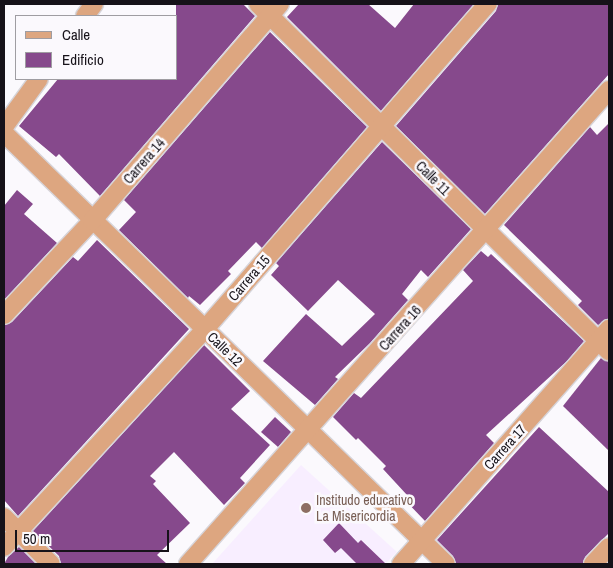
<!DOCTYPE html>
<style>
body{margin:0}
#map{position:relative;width:613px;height:568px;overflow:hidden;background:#fbf9fd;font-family:"Archivo Narrow",sans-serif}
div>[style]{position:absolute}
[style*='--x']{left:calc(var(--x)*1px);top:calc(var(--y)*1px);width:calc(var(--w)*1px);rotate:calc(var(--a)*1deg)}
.built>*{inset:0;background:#f8eeff}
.building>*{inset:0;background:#86498c}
.roads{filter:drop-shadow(1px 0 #d6d4d9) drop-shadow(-1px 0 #d6d4d9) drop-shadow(0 1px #d6d4d9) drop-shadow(0 -1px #d6d4d9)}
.minor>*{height:18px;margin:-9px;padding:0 9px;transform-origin:9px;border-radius:9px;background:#dda680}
.dots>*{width:14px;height:14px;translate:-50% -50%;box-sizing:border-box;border:2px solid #fbf9fd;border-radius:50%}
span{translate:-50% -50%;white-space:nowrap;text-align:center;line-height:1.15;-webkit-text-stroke:5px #fbf9fd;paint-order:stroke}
.street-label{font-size:14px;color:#161219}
.education-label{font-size:14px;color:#785e54}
.left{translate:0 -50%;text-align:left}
.frame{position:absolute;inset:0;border:5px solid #161219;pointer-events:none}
.legend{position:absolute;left:15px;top:15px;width:162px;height:65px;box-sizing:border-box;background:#fbf9fd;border:1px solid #9f9da2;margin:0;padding:6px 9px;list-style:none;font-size:15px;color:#161219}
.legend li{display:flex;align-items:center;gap:10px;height:25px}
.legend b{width:25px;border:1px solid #9f9da2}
.scale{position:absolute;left:15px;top:530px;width:154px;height:22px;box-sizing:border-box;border:2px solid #161219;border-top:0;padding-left:6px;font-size:15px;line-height:18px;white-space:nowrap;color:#161219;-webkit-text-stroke:4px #fbf9fd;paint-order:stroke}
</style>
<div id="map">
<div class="built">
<div style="clip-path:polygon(301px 465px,397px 552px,385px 564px,212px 564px)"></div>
</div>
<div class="building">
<div style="clip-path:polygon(176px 4px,243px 4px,255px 16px,100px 196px,59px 154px,56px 157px,19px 126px,58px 79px,176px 79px)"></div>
<div style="clip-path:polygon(299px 4px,368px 4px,395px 28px,414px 4px,474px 4px,381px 111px,287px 17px)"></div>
<div style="clip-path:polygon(498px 4px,609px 4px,609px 74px,485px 214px,396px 126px,496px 11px)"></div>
<div style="clip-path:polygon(270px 32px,367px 127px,262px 248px,256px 242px,228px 271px,231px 274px,200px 305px,189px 296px,188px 298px,119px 230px,136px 212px,124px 200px)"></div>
<div style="clip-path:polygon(609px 123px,609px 319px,598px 325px,578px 305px,582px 301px,504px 225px,590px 127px,597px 135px)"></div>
<div style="clip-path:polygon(382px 142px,471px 229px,428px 277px,421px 270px,402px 294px,408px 300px,370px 343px,335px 377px,338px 379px,315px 405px,263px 361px,306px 314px,342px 346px,375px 314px,338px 280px,308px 311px,271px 275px,279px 266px,276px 263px)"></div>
<div style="clip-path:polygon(17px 190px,33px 204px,24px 214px,57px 243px,4px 300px,4px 206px)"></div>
<div style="clip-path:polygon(97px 240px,189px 329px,18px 516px,4px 500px,4px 325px,12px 322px,73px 257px,78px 261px)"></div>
<div style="clip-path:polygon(481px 251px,488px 257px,491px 254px,584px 341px,567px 361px,486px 435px,494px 443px,425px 521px,403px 498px,407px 495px,383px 469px,386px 466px,358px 438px,356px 440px,333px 417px,354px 393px,361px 398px,473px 281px,463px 270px)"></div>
<div style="clip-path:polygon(204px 345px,250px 391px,231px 409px,270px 445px,240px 478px,245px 483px,224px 505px,174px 452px,150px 476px,156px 481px,153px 484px,190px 523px,157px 555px,167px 564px,61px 564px,59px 556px,33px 531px)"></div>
<div style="clip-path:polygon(601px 358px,609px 361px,609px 451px,563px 406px)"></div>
<div style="clip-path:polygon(275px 417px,291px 432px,278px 447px,261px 432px)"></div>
<div style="clip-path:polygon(539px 427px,609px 492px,609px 533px,585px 557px,583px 564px,456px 564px,453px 556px,437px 540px)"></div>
<div style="clip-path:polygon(339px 523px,358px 543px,361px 540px,386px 564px,357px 564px,341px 548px,335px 553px,323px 540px)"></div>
<div style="clip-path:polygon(19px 547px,36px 564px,4px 564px,8px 557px)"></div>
</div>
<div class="roads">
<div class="minor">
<div style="--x:258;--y:4;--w:494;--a:44.7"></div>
<div style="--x:85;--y:16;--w:15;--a:-53"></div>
<div style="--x:4;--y:127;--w:59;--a:-53.9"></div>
<div style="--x:4;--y:133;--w:617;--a:44.28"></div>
<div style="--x:4;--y:315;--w:129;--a:-46.9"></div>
<div style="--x:92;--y:221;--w:287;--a:-49.1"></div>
<div style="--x:4;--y:517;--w:66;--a:45"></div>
<div style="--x:4;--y:547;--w:297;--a:-47.3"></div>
<div style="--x:205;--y:329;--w:431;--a:-49"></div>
<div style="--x:188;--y:564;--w:634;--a:-48.39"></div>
<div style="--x:401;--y:564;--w:314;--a:-48.5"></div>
<div style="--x:593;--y:564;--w:23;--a:-47"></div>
</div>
</div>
<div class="dots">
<div style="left:306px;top:508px;background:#8d6e63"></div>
</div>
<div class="street-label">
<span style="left:144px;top:161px;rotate:-49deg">Carrera 14</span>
<span style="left:433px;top:178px;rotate:45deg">Calle 11</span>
<span style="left:249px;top:278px;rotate:-49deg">Carrera 15</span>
<span style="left:400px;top:328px;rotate:-48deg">Carrera 16</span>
<span style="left:225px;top:349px;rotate:44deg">Calle 12</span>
<span style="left:505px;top:447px;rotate:-48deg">Carrera 17</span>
</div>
<div class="education-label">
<span class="left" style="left:316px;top:508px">Institudo educativo<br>La Misericordia</span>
</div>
<div class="frame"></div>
<ul class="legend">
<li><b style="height:6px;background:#dda680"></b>Calle</li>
<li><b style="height:14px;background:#86498c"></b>Edificio</li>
</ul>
<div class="scale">50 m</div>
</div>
